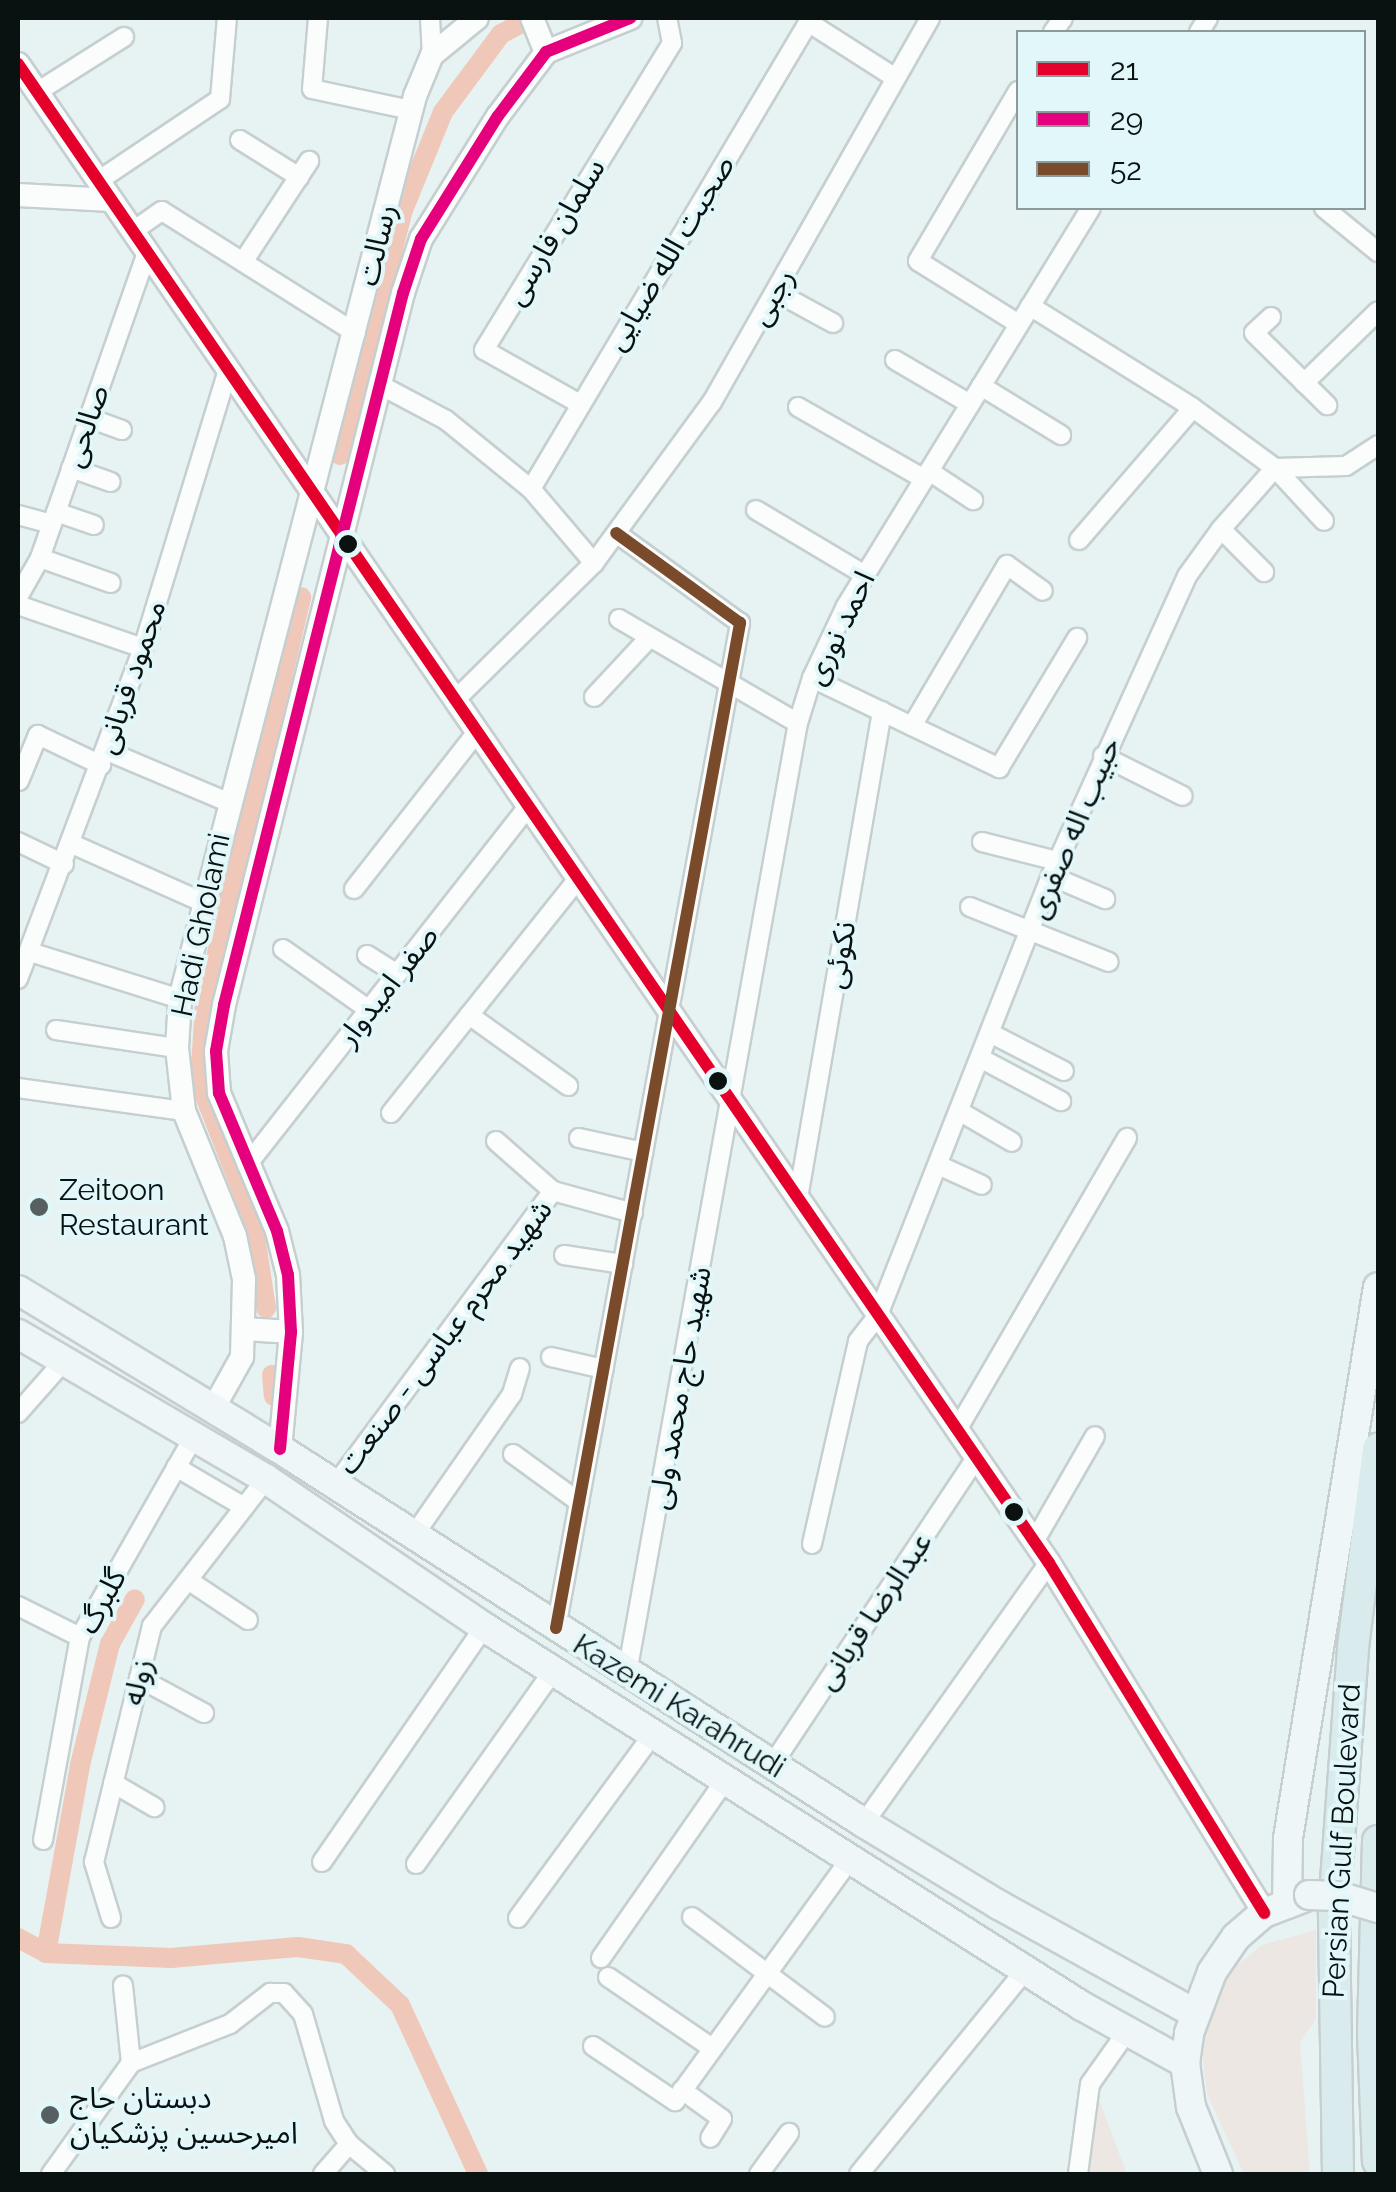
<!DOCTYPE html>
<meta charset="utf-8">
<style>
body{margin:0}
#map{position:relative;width:1396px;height:2192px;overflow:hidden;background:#e7f2f3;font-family:Raleway,"Noto Sans Arabic",sans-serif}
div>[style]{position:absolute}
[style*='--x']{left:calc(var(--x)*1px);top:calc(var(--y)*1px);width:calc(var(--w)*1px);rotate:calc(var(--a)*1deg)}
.green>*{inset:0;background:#ede7e3}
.canal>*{height:20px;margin:-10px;padding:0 10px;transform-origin:10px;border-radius:10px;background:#efc8ba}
.roads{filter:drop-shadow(2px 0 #c6cfd0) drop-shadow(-2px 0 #c6cfd0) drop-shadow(0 2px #c6cfd0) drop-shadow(0 -2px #c6cfd0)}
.minor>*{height:18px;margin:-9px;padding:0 9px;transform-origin:9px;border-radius:9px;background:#fbfdfd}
.tertiary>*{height:22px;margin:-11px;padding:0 11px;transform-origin:11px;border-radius:11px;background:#fbfdfd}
.secondary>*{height:28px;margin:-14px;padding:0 14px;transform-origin:14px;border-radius:14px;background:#eff6f7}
.trunk>*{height:30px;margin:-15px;padding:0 15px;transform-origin:15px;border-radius:15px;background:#daebed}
.bridges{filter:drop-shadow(2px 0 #c6cfd0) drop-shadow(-2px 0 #c6cfd0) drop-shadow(0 2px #c6cfd0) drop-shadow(0 -2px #c6cfd0)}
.secondary-bridge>*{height:28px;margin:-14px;padding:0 14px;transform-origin:14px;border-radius:14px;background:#eff6f7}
.bus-1>*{height:12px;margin:-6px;padding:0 6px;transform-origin:6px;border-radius:6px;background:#e4002b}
.bus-2>*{height:12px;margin:-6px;padding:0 6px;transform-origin:6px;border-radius:6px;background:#e5007d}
.bus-3>*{height:12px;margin:-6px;padding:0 6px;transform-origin:6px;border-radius:6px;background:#7a4b2a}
.dots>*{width:28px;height:28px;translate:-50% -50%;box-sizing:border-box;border:5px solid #e1f7f9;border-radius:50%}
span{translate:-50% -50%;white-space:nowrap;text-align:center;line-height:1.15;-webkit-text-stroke:8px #e1f7f9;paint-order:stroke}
.street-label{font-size:30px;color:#091111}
.poi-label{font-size:30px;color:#091111}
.left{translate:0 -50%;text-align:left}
.frame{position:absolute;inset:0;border:20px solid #091111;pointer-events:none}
.legend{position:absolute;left:1016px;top:30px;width:350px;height:180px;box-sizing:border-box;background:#e1f7f9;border:2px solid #8b9b9c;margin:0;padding:12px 18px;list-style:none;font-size:30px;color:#091111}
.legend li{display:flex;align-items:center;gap:20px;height:50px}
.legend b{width:50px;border:2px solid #8b9b9c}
</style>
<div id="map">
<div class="green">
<div style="clip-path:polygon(1316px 1930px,1316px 2019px,1300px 2043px,1310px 2174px,1244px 2174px,1207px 2094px,1200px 2037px,1220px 1984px,1232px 1969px,1262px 1945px)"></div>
<div style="clip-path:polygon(1096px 2092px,1127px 2174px,1085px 2174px)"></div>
</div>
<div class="canal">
<div style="--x:340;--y:455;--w:253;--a:-75.6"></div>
<div style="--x:403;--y:210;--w:106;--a:-67.8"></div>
<div style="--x:443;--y:112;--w:97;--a:-53.4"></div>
<div style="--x:501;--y:34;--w:34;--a:-28"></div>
<div style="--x:266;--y:1308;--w:93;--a:-98.7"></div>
<div style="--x:252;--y:1216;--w:143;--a:-111.4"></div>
<div style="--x:200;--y:1083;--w:79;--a:-86.4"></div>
<div style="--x:205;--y:1004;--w:418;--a:-76.7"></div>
<div style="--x:272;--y:1375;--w:21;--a:85"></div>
<div style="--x:18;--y:1938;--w:32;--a:28"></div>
<div style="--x:46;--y:1953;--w:125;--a:2.3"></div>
<div style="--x:171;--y:1958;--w:127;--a:-5"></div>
<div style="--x:298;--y:1947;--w:49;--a:8.3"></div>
<div style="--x:346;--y:1954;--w:74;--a:43.4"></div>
<div style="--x:400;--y:2005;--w:186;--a:65.2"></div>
<div style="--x:46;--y:1953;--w:191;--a:-79.7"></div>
<div style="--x:80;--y:1765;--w:125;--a:-76.1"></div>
<div style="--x:110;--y:1644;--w:51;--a:-60.9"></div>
</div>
<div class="roads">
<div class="minor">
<div style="--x:318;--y:18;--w:71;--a:94.8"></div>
<div style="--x:312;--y:89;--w:101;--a:12"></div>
<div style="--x:430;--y:18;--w:37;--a:87"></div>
<div style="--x:808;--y:22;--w:102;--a:32.6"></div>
<div style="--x:1053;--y:32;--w:17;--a:-54"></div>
<div style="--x:1199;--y:32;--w:17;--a:-57"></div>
<div style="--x:1018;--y:91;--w:197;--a:120.5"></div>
<div style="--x:918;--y:261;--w:119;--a:32"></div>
<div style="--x:37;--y:92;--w:103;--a:-32.3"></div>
<div style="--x:240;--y:140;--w:70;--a:32.1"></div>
<div style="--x:98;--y:181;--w:147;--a:-33.9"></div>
<div style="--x:220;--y:99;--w:81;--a:-85.1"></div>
<div style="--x:1324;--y:208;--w:70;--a:39.2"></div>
<div style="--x:133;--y:231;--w:35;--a:-35"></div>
<div style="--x:162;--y:211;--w:229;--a:32.2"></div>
<div style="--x:243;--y:262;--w:121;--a:-56.8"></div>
<div style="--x:776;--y:292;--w:65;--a:28.5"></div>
<div style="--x:1030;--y:306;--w:192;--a:32"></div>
<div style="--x:1193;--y:408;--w:102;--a:36.2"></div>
<div style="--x:1275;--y:468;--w:72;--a:47.2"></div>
<div style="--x:1271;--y:317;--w:23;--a:137"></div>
<div style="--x:1254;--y:333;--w:103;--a:44.6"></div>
<div style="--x:895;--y:360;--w:87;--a:30.4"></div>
<div style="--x:1304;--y:383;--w:103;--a:-44.2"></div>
<div style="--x:382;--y:386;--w:72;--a:28"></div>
<div style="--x:446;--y:420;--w:109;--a:39.1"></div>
<div style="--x:531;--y:489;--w:97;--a:49.6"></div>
<div style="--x:981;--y:386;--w:94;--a:31.5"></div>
<div style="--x:580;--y:404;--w:110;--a:-150.6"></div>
<div style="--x:484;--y:350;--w:360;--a:-58.5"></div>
<div style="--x:672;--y:43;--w:25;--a:-101"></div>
<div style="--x:798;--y:407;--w:145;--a:29.7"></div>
<div style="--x:89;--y:418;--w:35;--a:20"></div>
<div style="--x:71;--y:468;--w:42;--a:19.3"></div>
<div style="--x:929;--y:471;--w:53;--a:33.4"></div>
<div style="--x:531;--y:489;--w:548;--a:-59.27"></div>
<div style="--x:756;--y:510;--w:127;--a:30.8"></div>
<div style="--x:56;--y:512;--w:40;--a:18.9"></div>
<div style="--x:18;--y:515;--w:35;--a:15"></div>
<div style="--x:1221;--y:529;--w:61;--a:45"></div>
<div style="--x:1079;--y:540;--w:174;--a:-49.2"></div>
<div style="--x:40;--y:558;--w:75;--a:19.4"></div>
<div style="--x:18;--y:597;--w:45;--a:-60.6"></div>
<div style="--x:40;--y:558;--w:324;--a:-70.7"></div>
<div style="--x:18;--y:605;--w:132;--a:19"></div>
<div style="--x:619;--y:619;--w:207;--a:30.2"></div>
<div style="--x:812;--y:678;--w:208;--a:25.7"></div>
<div style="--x:999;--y:768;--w:152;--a:-59"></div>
<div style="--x:594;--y:697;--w:81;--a:-47"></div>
<div style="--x:455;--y:700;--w:195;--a:-44.6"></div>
<div style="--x:594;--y:563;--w:200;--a:-53.8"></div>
<div style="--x:712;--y:402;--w:442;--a:-60.4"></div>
<div style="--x:912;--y:726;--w:187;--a:-59.5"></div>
<div style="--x:1007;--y:565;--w:44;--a:35.8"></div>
<div style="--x:107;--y:751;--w:131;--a:22.9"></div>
<div style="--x:1103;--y:756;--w:89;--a:26.6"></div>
<div style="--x:19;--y:781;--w:50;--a:-67.6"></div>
<div style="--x:38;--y:735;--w:70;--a:25.5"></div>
<div style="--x:18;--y:842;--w:51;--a:25.6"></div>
<div style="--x:982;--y:842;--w:77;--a:14.2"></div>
<div style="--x:72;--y:844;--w:142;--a:24"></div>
<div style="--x:1051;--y:876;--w:59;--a:23.1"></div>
<div style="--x:354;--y:889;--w:199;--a:-51.9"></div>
<div style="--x:970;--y:907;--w:149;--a:21.6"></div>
<div style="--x:283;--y:949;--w:105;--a:35.3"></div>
<div style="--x:30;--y:952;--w:157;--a:17.4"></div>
<div style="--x:367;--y:955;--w:36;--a:32"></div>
<div style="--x:18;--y:979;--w:354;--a:-69.3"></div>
<div style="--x:143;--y:648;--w:291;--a:-73"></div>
<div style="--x:469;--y:1015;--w:122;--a:35.6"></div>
<div style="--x:56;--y:1030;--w:122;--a:8.5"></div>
<div style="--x:990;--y:1033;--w:83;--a:27.2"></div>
<div style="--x:980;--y:1058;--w:92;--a:28"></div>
<div style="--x:18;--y:1088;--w:168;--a:7.9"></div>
<div style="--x:959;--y:1111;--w:61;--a:30.3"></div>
<div style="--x:391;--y:1113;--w:300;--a:-51.4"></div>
<div style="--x:579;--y:1138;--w:66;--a:12.2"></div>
<div style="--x:496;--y:1141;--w:76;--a:41.3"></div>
<div style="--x:553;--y:1191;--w:83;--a:15.4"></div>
<div style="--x:247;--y:1165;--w:455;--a:-51.9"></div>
<div style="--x:938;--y:1165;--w:48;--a:24.4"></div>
<div style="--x:798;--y:1198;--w:494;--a:-80.2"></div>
<div style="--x:564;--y:1255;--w:60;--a:8.7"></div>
<div style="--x:551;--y:1357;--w:54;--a:12.8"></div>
<div style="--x:18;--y:1413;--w:68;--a:-48.6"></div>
<div style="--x:957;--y:1430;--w:338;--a:-59.8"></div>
<div style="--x:513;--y:1454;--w:82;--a:36"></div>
<div style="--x:176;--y:1467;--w:79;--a:30.5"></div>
<div style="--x:336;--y:1484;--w:365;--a:-53.5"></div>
<div style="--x:414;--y:1535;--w:172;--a:-55.2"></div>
<div style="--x:512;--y:1394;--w:27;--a:-73"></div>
<div style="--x:1034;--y:1542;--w:122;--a:-60.1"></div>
<div style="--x:812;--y:1544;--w:208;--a:-77.2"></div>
<div style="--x:858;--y:1341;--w:33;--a:-52"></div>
<div style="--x:878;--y:1315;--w:472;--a:-68.5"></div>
<div style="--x:1051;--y:876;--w:329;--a:-65.6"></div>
<div style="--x:1187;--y:576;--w:58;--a:-54.1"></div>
<div style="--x:1221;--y:529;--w:81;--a:-48.5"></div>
<div style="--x:1275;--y:468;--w:71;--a:-1.6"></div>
<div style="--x:1346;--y:466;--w:38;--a:-33"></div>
<div style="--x:188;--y:1580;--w:72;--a:33.7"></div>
<div style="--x:18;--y:1606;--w:69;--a:26.6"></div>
<div style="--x:556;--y:1628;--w:1022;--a:-79.62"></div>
<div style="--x:740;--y:623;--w:153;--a:-144"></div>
<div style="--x:627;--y:1673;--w:965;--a:-79.8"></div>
<div style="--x:798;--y:723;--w:47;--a:-72.7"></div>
<div style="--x:812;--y:678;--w:80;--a:-64.7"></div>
<div style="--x:846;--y:606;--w:467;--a:-58.4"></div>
<div style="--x:139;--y:1678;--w:74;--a:28.3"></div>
<div style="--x:772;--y:1765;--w:369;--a:-56.4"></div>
<div style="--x:113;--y:1783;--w:48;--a:30.3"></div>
<div style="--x:864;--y:1823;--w:319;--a:-54.6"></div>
<div style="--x:43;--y:1840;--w:206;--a:-79.7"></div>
<div style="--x:80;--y:1637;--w:229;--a:-60.4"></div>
<div style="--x:322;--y:1862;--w:285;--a:-55.4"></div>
<div style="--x:416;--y:1864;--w:237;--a:-54.6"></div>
<div style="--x:692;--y:1917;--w:166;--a:36.9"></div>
<div style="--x:111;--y:1918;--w:59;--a:-106.9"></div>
<div style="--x:94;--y:1862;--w:243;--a:-76.2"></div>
<div style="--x:152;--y:1626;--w:186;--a:-52.2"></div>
<div style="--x:518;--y:1918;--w:228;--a:-53.7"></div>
<div style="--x:601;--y:1958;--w:217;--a:-55.1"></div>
<div style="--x:608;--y:1977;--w:126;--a:34.3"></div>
<div style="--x:593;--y:2046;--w:99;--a:33.9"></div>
<div style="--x:675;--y:2101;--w:299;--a:-54.1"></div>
<div style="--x:131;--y:2063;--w:106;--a:-21.5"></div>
<div style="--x:230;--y:2024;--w:51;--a:-37.8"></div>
<div style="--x:270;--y:1993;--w:14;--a:0"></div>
<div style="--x:284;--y:1993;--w:28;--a:48"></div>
<div style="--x:303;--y:2014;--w:111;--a:73.8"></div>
<div style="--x:334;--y:2121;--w:27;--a:57"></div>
<div style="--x:349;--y:2144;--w:47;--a:39.8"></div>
<div style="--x:682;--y:2090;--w:49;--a:35.9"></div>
<div style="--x:722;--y:2119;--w:22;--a:122"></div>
<div style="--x:51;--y:2174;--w:137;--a:-54.2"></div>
<div style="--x:131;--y:2063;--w:78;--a:-95.9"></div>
<div style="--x:323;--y:2174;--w:40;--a:-49"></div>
<div style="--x:759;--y:2174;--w:51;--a:-53.8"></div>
<div style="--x:859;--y:2174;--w:264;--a:-50.8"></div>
<div style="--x:1078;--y:2174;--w:91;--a:-82.4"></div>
<div style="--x:1090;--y:2084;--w:62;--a:-54.8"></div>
</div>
<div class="tertiary">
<div style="--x:532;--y:18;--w:37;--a:68"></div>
<div style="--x:18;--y:64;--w:1819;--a:55.48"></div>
<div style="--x:1049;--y:1563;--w:411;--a:58.4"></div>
<div style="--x:18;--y:195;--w:93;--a:3.1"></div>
<div style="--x:245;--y:1329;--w:46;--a:3.7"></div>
<div style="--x:213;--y:1409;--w:60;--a:-60.9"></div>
<div style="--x:242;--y:1357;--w:78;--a:-88.5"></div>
<div style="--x:244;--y:1279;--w:44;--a:-101.8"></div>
<div style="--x:235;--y:1236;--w:135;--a:-112.2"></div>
<div style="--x:184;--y:1111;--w:63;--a:-96.3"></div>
<div style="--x:177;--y:1048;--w:49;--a:-86.5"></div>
<div style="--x:180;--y:999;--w:933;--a:-75.41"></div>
<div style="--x:415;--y:96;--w:44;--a:-67.5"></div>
<div style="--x:432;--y:55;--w:58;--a:-39.4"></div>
<div style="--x:280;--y:1449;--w:118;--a:-84.6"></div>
<div style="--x:291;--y:1332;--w:57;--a:-93"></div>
<div style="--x:288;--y:1275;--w:45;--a:-104"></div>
<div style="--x:277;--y:1231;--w:150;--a:-112.8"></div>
<div style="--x:219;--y:1093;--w:42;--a:-94.1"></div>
<div style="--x:216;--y:1051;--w:47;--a:-80.1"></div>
<div style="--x:224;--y:1005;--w:734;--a:-75.89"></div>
<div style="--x:403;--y:293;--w:57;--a:-71.6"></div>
<div style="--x:421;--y:239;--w:145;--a:-58"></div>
<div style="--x:498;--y:116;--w:80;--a:-53.1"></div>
<div style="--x:546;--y:52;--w:91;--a:-22"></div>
</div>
<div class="secondary">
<div style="--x:18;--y:1290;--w:306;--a:31.3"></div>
<div style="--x:280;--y:1449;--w:693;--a:32.64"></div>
<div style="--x:864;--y:1823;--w:158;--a:31.3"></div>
<div style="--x:999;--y:1905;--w:225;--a:29"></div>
<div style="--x:18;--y:1334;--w:287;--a:30.3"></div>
<div style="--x:266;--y:1479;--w:263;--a:34.2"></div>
<div style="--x:484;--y:1627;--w:708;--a:32.37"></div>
<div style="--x:1082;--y:2006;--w:118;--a:29"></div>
<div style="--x:1287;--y:1904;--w:66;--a:-89.1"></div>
<div style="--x:1288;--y:1838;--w:558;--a:-80.72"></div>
<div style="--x:1218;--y:2174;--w:72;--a:-111.9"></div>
<div style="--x:1191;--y:2107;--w:44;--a:-97.8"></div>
<div style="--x:1185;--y:2063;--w:30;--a:-82"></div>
<div style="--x:1189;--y:2033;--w:65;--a:-69.3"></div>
<div style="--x:1212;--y:1972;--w:42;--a:-55.6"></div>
<div style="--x:1236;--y:1937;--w:37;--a:-41"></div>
<div style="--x:1264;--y:1913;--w:42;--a:-21"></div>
</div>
<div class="trunk">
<div style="--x:1378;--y:1841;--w:192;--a:91.5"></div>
<div style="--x:1373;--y:2033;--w:128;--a:87.8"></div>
<div style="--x:1338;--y:2174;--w:266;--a:-90.9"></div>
<div style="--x:1334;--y:1908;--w:262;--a:-85.8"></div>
<div style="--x:1353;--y:1647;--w:200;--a:-82.8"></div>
</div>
</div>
<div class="bridges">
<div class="secondary-bridge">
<div style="--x:1309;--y:1895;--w:29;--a:2"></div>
<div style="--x:1338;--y:1896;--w:42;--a:16.7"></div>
</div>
</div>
<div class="bus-1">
<div style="--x:18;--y:64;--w:1819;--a:55.48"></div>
<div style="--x:1049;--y:1563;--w:411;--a:58.4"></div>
</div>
<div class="bus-2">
<div style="--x:280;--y:1449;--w:118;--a:-84.6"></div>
<div style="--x:291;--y:1332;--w:57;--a:-93"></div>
<div style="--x:288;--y:1275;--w:45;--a:-104"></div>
<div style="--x:277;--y:1231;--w:150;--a:-112.8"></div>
<div style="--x:219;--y:1093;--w:42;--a:-94.1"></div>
<div style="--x:216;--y:1051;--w:47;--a:-80.1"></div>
<div style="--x:224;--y:1005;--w:734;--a:-75.89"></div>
<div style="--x:403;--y:293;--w:57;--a:-71.6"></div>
<div style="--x:421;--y:239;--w:145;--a:-58"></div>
<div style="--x:498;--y:116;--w:80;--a:-53.1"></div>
<div style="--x:546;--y:52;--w:91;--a:-22"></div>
</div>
<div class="bus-3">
<div style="--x:556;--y:1628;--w:1022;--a:-79.62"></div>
<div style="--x:740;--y:623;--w:153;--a:-144"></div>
</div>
<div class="dots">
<div style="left:348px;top:544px;background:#091111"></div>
<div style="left:718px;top:1081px;background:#091111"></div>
<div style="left:39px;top:1207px;background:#576060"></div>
<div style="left:1014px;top:1512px;background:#091111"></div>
<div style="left:50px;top:2115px;background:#576060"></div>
</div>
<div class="street-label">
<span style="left:555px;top:232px;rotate:-59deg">سلمان فارسی</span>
<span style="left:377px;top:245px;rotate:-76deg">رسالت</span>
<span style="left:670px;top:253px;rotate:-59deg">صحبت الله ضیایی</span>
<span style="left:772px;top:297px;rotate:-60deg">رجبی</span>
<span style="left:86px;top:426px;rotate:-71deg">صالحی</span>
<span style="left:840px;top:628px;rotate:-64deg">احمد نوری</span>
<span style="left:131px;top:677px;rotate:-71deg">محمود قربانی</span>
<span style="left:1074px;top:828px;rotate:-67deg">حبیب اله صفری</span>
<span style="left:201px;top:925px;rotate:-78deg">Hadi Gholami</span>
<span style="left:840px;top:955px;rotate:-80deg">نکوئی</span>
<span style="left:388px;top:986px;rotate:-52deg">صفر امیدوار</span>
<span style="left:445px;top:1337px;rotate:-53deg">شهید محرم عباسی - صنعت</span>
<span style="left:680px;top:1388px;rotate:-80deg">شهید حاج محمد ولی</span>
<span style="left:102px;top:1601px;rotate:-62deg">گلبرگ</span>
<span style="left:874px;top:1611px;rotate:-56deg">عبدالرضا قربانی</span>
<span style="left:138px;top:1682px;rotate:-76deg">زوله</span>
<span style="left:679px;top:1706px;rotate:32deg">Kazemi Karahrudi</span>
<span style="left:1342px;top:1841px;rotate:-87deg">Persian Gulf Boulevard</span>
</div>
<div class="poi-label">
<span class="left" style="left:59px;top:1207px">Zeitoon<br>Restaurant</span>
<span class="left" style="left:70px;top:2115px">دبستان حاج<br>امیرحسین پزشکیان</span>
</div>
<div class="frame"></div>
<ul class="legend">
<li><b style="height:12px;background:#e4002b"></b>21</li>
<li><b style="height:12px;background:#e5007d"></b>29</li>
<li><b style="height:12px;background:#7a4b2a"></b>52</li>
</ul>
</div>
